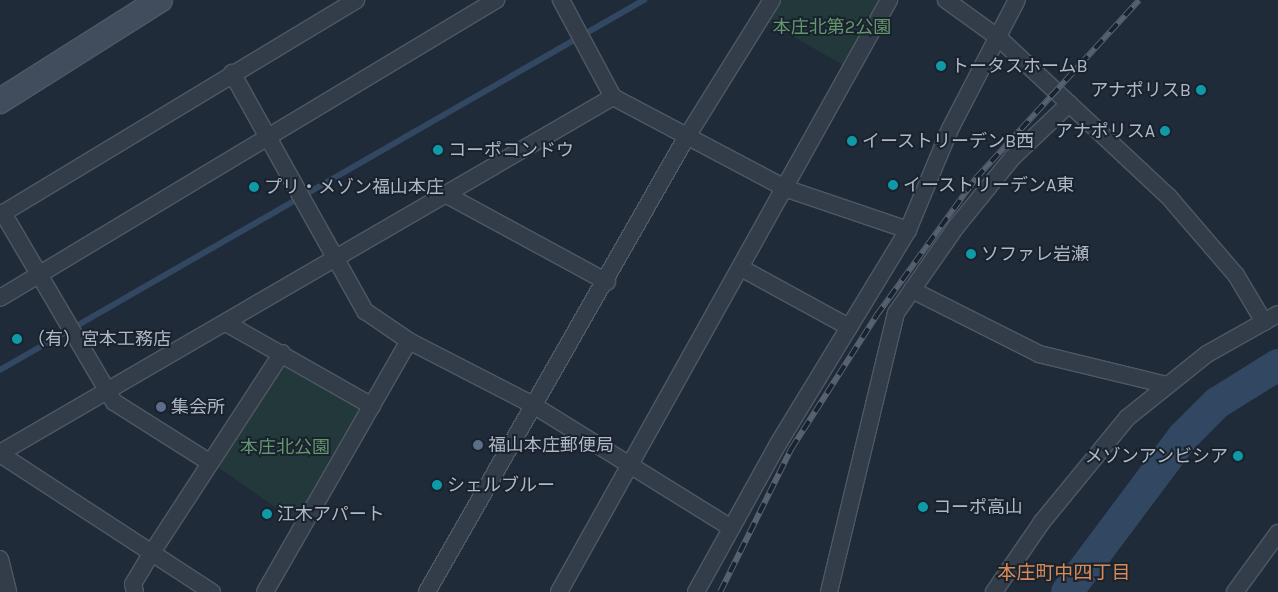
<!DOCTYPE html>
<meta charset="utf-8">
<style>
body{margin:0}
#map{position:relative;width:1278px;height:592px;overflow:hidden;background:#202b39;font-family:Karla,"Noto Sans JP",sans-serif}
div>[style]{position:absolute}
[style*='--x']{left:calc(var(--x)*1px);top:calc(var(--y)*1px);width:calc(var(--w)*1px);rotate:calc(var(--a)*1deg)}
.green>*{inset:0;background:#22383a}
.stream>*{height:5.5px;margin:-2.75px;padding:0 2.75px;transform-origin:2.75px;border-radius:2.75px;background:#324761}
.river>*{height:32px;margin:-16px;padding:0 16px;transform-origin:16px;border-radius:16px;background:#324761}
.roads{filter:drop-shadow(1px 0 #4e5864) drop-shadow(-1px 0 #4e5864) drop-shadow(0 1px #4e5864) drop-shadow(0 -1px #4e5864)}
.street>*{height:16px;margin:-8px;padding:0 8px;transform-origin:8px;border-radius:8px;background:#333d49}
.secondary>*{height:24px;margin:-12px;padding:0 12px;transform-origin:12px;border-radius:12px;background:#414c5c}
.rail>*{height:5.5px;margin-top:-2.75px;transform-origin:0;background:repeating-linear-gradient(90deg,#19222d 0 11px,#556170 0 22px);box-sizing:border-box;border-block:1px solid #556170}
.dots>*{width:14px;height:14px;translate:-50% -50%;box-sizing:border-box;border:2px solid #19222d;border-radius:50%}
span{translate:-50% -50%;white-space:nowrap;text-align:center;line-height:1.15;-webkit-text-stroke:4px #19222d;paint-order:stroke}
.park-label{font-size:18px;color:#64976e}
.poi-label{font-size:18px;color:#aeb8c6}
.left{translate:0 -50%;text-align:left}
.right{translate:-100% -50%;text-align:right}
.neighbourhood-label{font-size:19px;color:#d78a57}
</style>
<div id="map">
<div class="green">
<div style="clip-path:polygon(780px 0,880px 0,843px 65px,766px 21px)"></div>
<div style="clip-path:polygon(283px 360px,358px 404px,360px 413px,297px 522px,216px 466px)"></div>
</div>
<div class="stream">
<div style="--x:0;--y:370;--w:743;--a:-29.88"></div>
</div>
<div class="river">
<div style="--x:1067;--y:592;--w:194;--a:-53.2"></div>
<div style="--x:1183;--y:437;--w:48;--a:-45"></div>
<div style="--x:1217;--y:403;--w:72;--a:-31.9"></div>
</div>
<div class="roads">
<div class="street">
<div style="--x:561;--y:0;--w:110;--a:61.8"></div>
<div style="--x:613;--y:97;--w:197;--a:27.9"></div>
<div style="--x:787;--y:189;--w:128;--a:18.7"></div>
<div style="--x:946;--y:0;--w:67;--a:35.8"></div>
<div style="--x:1000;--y:39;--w:230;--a:43.1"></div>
<div style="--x:1168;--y:196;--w:104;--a:49.3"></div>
<div style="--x:1236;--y:275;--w:55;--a:59.2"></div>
<div style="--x:232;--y:73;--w:273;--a:60.8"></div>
<div style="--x:365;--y:311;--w:53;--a:34.3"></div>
<div style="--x:409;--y:341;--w:140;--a:27.3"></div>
<div style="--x:533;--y:405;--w:232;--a:31.8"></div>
<div style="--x:447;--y:195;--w:182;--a:28.5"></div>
<div style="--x:3;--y:213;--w:219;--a:59.6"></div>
<div style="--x:114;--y:402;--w:112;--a:32.3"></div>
<div style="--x:0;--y:215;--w:416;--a:-31.1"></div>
<div style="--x:743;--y:269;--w:121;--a:28.7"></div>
<div style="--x:912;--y:290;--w:142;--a:26.7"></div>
<div style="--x:1039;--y:354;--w:132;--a:13.6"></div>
<div style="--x:0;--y:298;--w:579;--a:-31"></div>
<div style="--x:226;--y:323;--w:168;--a:29.6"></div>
<div style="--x:0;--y:453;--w:709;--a:-30.15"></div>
<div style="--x:0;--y:454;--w:253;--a:33.1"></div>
<div style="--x:0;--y:559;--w:34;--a:76"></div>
<div style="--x:135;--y:592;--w:8;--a:-104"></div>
<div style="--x:133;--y:584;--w:35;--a:-59"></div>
<div style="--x:151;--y:554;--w:240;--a:-56.9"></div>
<div style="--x:265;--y:592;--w:289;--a:-60.2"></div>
<div style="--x:427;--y:592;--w:523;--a:-60.3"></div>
<div style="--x:686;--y:138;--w:163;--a:-58.1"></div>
<div style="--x:559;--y:592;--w:678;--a:-60.86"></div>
<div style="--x:696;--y:592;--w:169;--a:-61"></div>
<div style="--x:778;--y:444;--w:250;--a:-58.7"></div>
<div style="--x:908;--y:230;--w:109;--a:-67.4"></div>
<div style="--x:950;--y:129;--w:145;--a:-62.6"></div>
<div style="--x:829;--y:592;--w:287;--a:-76.5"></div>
<div style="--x:896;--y:313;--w:105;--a:-55.1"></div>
<div style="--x:956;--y:227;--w:89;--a:-50.9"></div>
<div style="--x:1012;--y:158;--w:79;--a:-43.5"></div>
<div style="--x:994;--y:592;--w:85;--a:-55.6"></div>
<div style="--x:1042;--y:522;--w:134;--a:-50.7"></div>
<div style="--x:1127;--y:418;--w:102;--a:-38.7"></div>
<div style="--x:1207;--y:354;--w:81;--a:-29.4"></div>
<div style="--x:1235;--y:592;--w:73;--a:-53.9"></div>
</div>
<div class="secondary">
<div style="--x:0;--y:101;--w:189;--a:-32.3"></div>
</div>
</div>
<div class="rail">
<div style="--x:720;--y:592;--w:160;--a:-63.6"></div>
<div style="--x:791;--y:449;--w:158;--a:-57.4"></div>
<div style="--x:876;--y:316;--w:170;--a:-54.1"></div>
<div style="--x:976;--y:178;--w:241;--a:-47.5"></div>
</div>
<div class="dots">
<div style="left:941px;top:66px;background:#0f9aa8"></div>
<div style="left:1201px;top:90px;background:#0f9aa8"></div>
<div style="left:1165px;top:131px;background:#0f9aa8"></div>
<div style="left:852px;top:141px;background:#0f9aa8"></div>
<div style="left:438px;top:150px;background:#0f9aa8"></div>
<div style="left:893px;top:185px;background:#0f9aa8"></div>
<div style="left:254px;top:187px;background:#0f9aa8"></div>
<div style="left:971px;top:254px;background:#0f9aa8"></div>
<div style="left:17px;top:339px;background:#0f9aa8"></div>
<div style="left:161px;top:407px;background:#5c6f8a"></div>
<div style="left:478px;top:445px;background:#5c6f8a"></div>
<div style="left:1238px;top:456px;background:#0f9aa8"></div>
<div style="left:437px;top:485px;background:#0f9aa8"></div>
<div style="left:923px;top:507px;background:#0f9aa8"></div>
<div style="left:267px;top:514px;background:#0f9aa8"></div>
</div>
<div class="park-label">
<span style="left:832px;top:27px">本庄北第2公園</span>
<span style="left:285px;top:447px">本庄北公園</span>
</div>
<div class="poi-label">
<span class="left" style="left:951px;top:66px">トータスホームB</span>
<span class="right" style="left:1191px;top:90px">アナポリスB</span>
<span class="right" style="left:1155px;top:131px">アナポリスA</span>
<span class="left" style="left:862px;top:141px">イーストリーデンB西</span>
<span class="left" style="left:448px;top:150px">コーポコンドウ</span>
<span class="left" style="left:903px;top:185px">イーストリーデンA東</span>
<span class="left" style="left:264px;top:187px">プリ・メゾン福山本庄</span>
<span class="left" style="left:981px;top:254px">ソファレ岩瀬</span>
<span class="left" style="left:27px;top:339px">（有）宮本工務店</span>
<span class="left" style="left:171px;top:407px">集会所</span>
<span class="left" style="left:488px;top:445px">福山本庄郵便局</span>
<span class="right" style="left:1228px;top:456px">メゾンアンビシア</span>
<span class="left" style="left:447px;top:485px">シェルブルー</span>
<span class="left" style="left:933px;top:507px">コーポ高山</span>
<span class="left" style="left:277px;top:514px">江木アパート</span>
</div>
<div class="neighbourhood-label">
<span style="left:1064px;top:574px">本庄町中四丁目</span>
</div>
</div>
